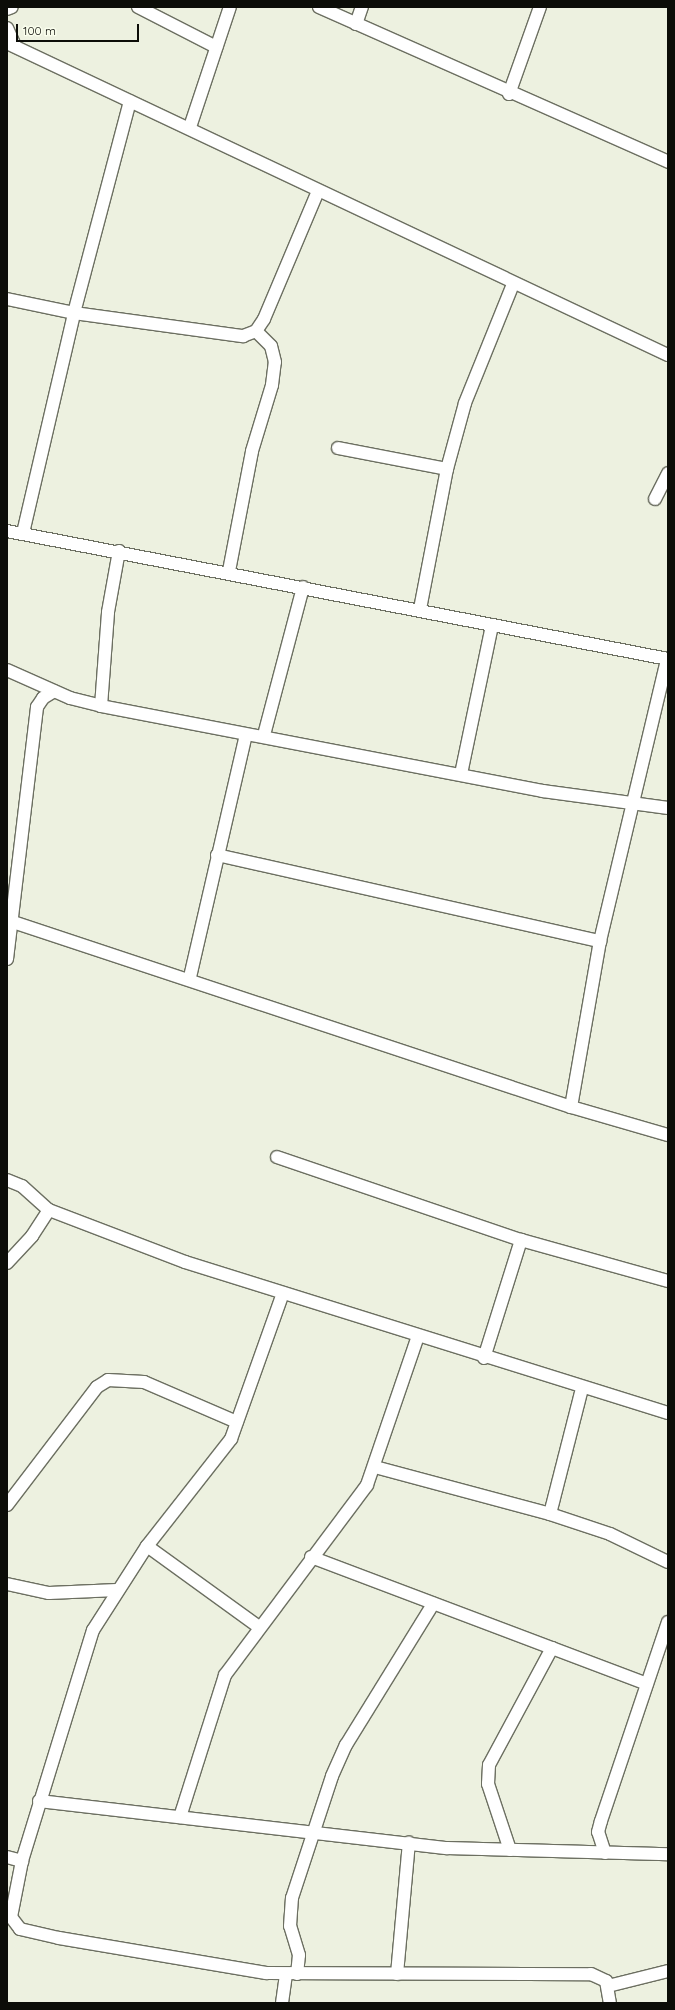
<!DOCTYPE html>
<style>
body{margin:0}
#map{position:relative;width:675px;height:2010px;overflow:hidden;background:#edf1e0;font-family:Quicksand,sans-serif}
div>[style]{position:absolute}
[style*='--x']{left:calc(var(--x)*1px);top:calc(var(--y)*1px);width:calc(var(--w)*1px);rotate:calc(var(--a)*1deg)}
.roads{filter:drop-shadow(1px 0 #6c6f61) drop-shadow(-1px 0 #6c6f61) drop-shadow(0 1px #6c6f61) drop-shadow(0 -1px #6c6f61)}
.minor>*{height:12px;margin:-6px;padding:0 6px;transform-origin:6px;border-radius:6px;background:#fff}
span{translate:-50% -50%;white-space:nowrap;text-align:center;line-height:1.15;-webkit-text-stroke:4px #fafeed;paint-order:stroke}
.frame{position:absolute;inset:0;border:8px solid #0c0d08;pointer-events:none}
.scale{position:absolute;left:16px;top:24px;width:123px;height:18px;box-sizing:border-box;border:2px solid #0c0d08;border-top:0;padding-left:5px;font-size:12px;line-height:14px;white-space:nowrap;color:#0c0d08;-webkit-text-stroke:3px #fafeed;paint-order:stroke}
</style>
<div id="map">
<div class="roads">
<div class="minor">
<div style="--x:138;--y:7;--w:88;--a:27.1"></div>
<div style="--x:319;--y:7;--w:382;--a:23.9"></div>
<div style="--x:7;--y:9;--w:5;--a:-22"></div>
<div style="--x:356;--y:24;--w:18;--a:-71"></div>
<div style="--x:7;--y:28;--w:20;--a:66"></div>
<div style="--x:7;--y:43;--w:731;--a:25.27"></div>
<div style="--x:509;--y:94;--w:92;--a:-70.4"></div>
<div style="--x:190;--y:127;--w:126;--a:-71.6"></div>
<div style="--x:7;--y:299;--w:68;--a:11.8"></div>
<div style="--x:74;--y:313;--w:171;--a:7.8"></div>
<div style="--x:243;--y:336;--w:14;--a:-21"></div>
<div style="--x:256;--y:331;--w:14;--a:-56"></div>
<div style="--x:264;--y:319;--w:139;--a:-67.1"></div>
<div style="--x:338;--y:448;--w:111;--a:10.9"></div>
<div style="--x:655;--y:499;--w:29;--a:-63"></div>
<div style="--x:7;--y:531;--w:673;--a:10.96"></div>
<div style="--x:23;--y:533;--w:226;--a:-76.9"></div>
<div style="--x:74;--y:313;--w:219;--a:-75.2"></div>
<div style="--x:229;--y:571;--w:122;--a:-79.1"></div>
<div style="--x:252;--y:451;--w:69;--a:-73.1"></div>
<div style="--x:272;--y:385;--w:23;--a:-83"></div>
<div style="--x:275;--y:362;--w:16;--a:-104"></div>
<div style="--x:271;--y:346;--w:21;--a:-135"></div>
<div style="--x:420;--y:609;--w:143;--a:-79.1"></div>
<div style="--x:447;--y:469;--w:68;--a:-74.7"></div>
<div style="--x:465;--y:403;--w:128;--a:-68"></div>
<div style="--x:7;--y:670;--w:69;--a:24"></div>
<div style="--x:70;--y:698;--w:32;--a:14"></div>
<div style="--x:101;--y:706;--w:450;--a:10.9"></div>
<div style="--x:543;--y:791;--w:126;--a:7.7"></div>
<div style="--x:101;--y:706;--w:94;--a:-85.7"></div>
<div style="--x:108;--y:612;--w:62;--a:-79.8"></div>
<div style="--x:264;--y:735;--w:153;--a:-75.2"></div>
<div style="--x:461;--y:774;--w:152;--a:-78.2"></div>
<div style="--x:217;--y:855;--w:393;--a:12.7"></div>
<div style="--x:13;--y:922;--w:588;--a:18.34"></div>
<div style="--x:571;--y:1107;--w:101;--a:16.1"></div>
<div style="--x:7;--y:959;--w:254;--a:-83.2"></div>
<div style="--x:37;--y:707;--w:11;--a:-56"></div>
<div style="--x:43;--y:698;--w:13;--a:-32"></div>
<div style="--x:190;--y:977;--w:248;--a:-77"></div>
<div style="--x:571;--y:1107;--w:169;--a:-80.1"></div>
<div style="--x:600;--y:941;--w:290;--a:-76.6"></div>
<div style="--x:277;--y:1157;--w:258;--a:18.8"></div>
<div style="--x:521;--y:1240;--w:153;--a:15.6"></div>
<div style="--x:7;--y:1180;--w:16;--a:22"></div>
<div style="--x:22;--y:1186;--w:36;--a:42"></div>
<div style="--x:49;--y:1210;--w:146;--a:20.9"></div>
<div style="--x:185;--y:1262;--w:506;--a:17.36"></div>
<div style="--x:7;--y:1263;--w:37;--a:-47"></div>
<div style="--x:32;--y:1236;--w:31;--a:-57"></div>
<div style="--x:283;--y:1293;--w:155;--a:109.6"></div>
<div style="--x:231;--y:1439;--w:136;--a:128.1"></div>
<div style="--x:147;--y:1546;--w:100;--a:122.7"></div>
<div style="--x:93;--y:1630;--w:242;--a:107.1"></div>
<div style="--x:22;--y:1861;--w:57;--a:101.1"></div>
<div style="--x:11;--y:1917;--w:15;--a:53"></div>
<div style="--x:20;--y:1929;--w:40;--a:13"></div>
<div style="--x:59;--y:1938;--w:210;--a:9.6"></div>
<div style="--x:266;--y:1973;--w:325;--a:0.2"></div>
<div style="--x:591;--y:1974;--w:17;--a:25"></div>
<div style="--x:606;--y:1981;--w:22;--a:80"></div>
<div style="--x:484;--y:1358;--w:124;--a:-72.6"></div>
<div style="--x:375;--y:1467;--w:181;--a:15"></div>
<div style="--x:550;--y:1514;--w:63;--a:18.4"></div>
<div style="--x:610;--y:1534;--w:64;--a:25.8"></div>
<div style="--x:7;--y:1505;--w:148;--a:-52.7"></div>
<div style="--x:97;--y:1387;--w:13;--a:-32"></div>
<div style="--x:108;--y:1380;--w:36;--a:3"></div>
<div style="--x:144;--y:1382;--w:101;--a:23.3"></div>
<div style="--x:550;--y:1514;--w:130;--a:-75.7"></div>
<div style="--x:147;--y:1546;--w:138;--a:35.9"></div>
<div style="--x:311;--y:1557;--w:359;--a:20.7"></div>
<div style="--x:7;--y:1584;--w:43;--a:12.1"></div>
<div style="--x:49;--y:1593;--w:68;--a:-2.5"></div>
<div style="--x:39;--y:1801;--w:411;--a:6.6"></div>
<div style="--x:447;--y:1848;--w:221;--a:1.6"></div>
<div style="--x:180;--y:1817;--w:149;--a:-72.4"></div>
<div style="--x:225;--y:1675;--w:237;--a:-53.2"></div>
<div style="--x:367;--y:1485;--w:157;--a:-71.1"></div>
<div style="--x:510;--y:1850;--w:70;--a:-108.4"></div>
<div style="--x:488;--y:1784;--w:19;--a:-87"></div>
<div style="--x:489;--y:1765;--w:133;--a:-61.7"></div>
<div style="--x:605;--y:1853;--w:22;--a:-108"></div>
<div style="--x:598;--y:1832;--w:11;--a:-75"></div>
<div style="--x:601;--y:1821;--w:210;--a:-71.4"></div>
<div style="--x:7;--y:1857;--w:16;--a:15"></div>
<div style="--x:297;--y:1974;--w:19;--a:-84"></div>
<div style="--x:299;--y:1955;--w:30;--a:-107"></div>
<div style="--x:290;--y:1926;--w:28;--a:-86"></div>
<div style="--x:292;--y:1898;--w:128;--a:-71.8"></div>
<div style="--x:332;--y:1776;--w:34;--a:-66"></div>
<div style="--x:346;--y:1745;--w:166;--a:-58.3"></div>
<div style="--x:397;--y:1974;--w:132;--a:-84.8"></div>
<div style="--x:608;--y:1986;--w:62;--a:-14"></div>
<div style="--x:282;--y:2003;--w:29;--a:-82"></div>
</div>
</div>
<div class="frame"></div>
<div class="scale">100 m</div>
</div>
